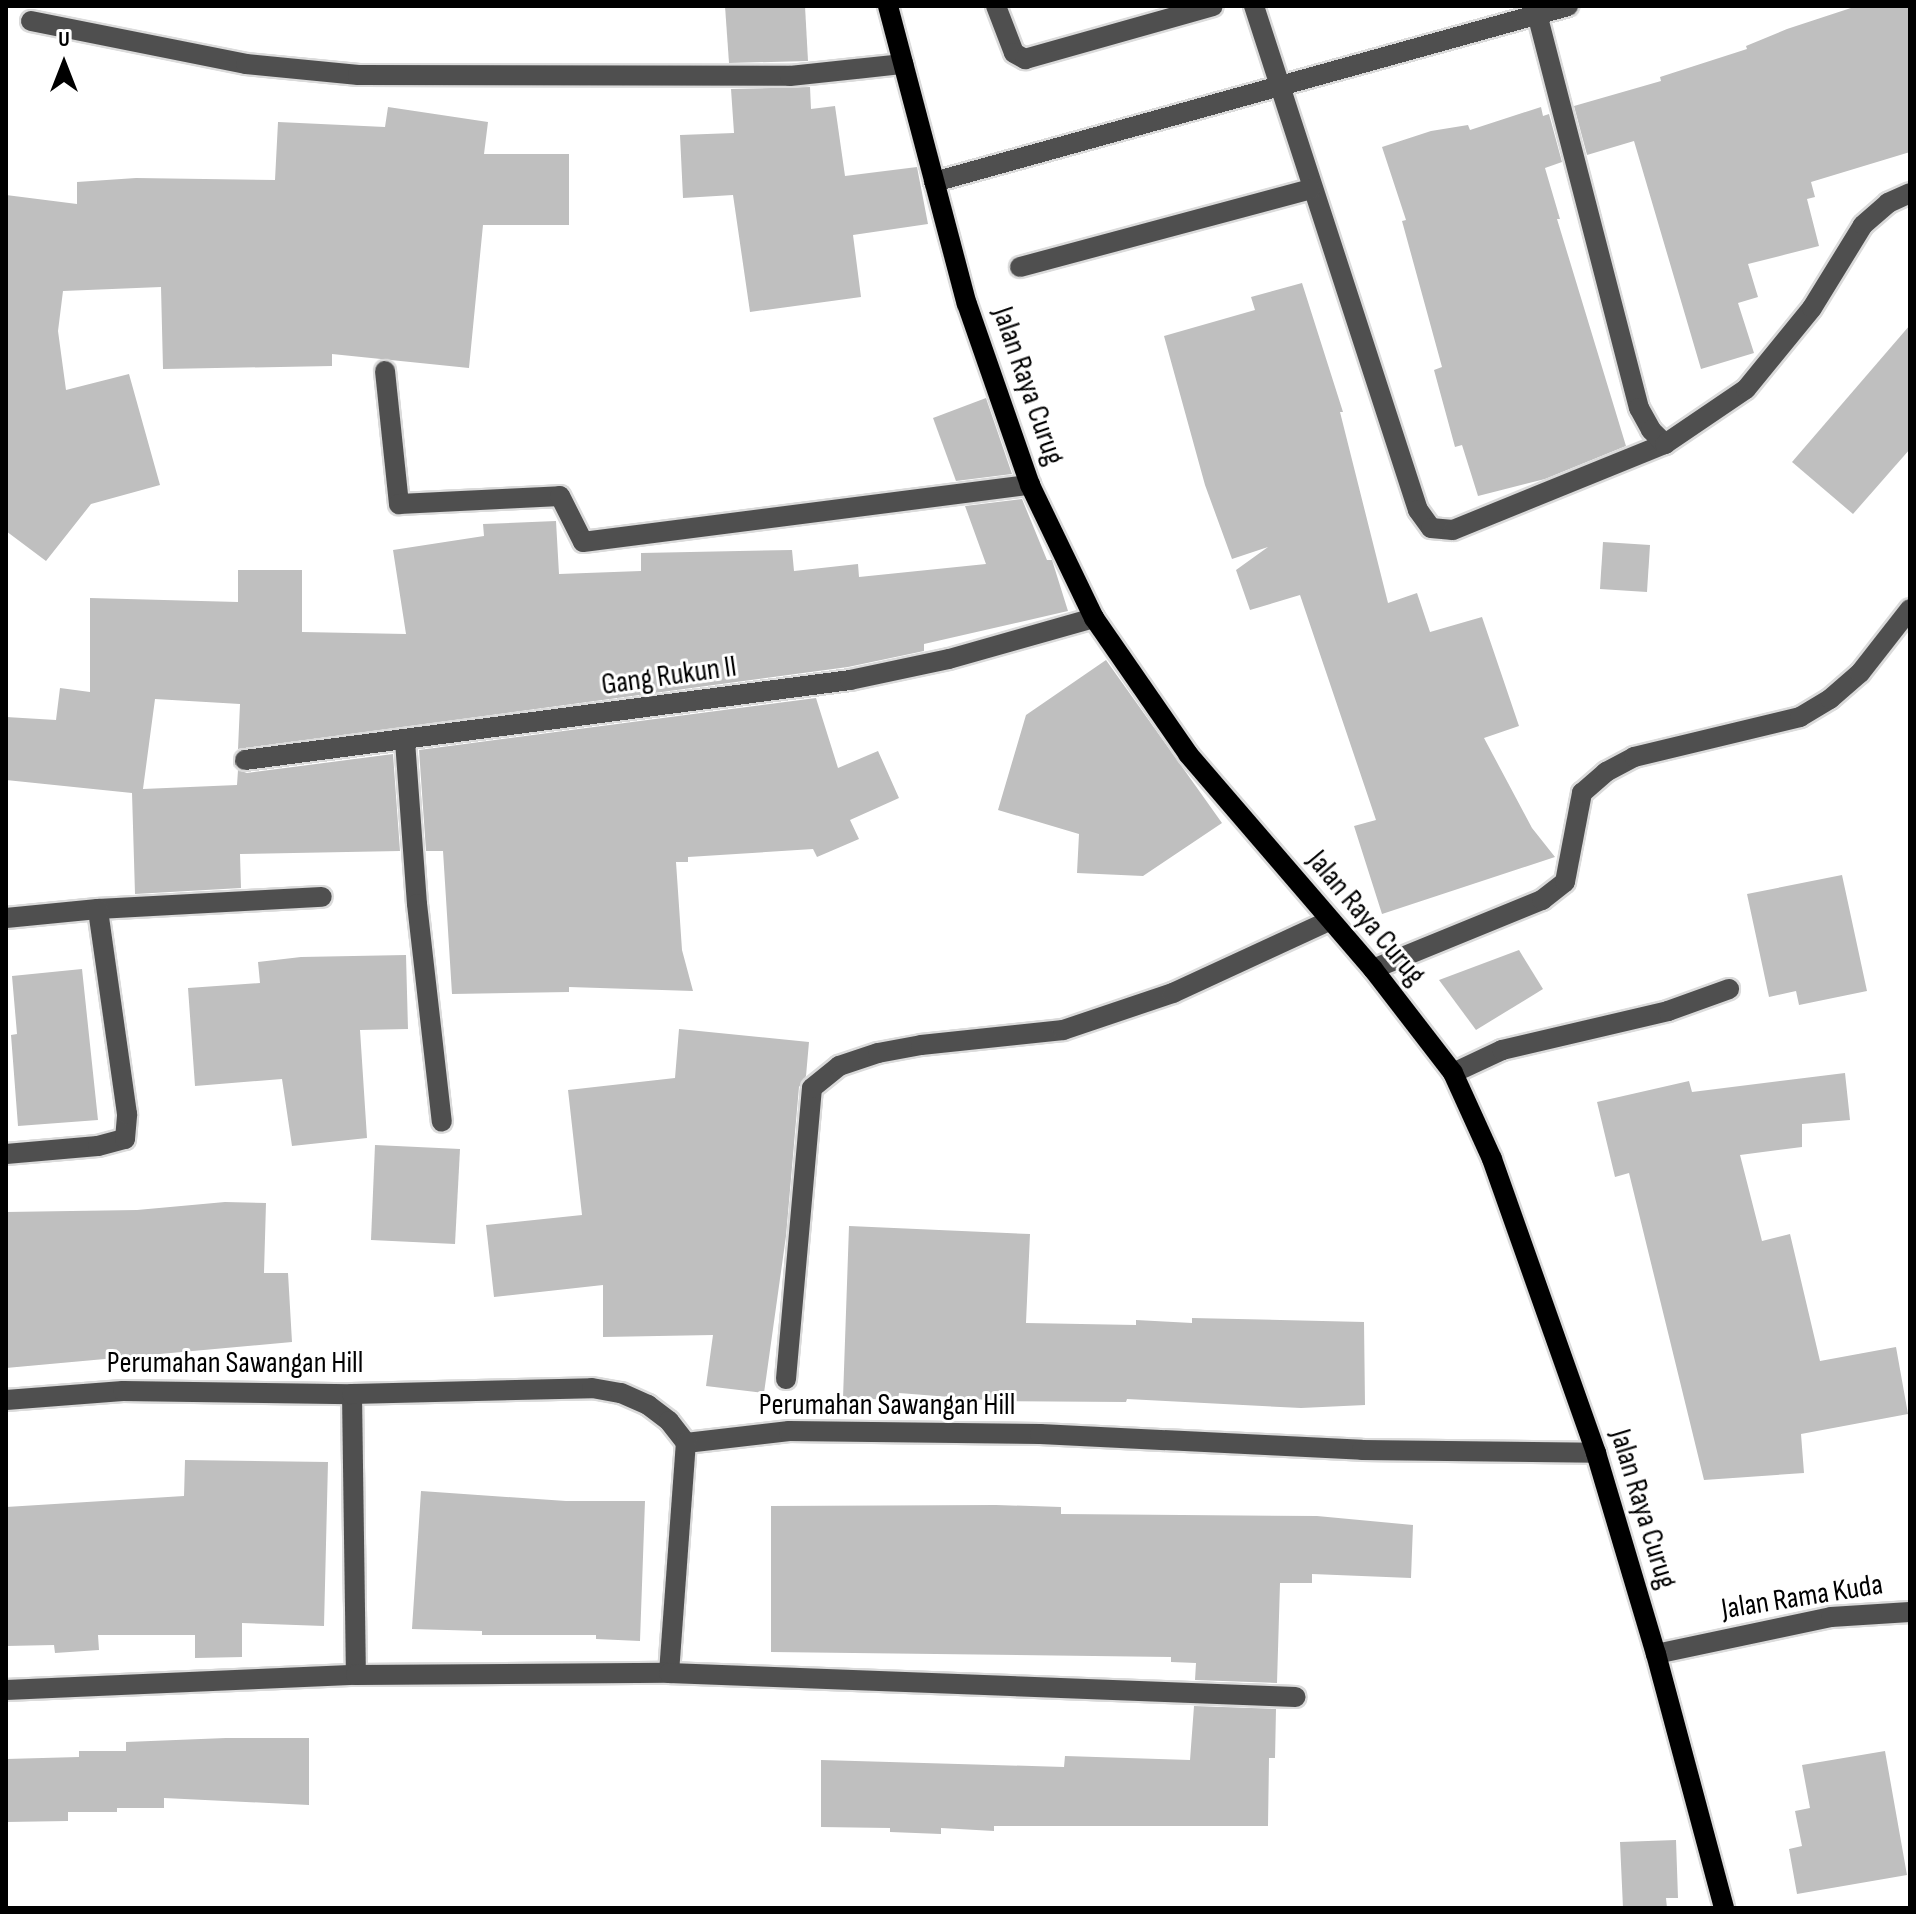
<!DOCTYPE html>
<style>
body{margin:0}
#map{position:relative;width:1916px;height:1914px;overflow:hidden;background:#fff;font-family:"Sofia Sans Condensed",sans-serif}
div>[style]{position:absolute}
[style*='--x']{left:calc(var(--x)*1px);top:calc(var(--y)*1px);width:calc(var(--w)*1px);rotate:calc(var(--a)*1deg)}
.building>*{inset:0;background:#bfbfbf}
.roads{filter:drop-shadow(2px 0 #dbdbdb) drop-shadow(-2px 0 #dbdbdb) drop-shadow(0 2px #dbdbdb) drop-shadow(0 -2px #dbdbdb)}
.minor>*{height:20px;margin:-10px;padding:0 10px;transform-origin:10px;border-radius:10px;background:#4f4f4f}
.major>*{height:20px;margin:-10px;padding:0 10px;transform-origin:10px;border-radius:10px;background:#000}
span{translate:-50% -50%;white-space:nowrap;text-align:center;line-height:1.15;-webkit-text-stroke:6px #fff;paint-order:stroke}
.street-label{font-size:30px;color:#000}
.frame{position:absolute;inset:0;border:8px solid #000;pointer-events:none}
.north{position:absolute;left:24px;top:24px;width:80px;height:80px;-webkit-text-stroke:6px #fff;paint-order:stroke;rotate:0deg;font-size:22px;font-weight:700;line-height:32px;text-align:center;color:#000}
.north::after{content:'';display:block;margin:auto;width:28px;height:36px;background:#000;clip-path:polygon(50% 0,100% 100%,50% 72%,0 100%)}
</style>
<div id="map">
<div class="building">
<div style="clip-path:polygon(725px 6px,805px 6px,808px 61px,729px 63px)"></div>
<div style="clip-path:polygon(1857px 6px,1910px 6px,1910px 152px,1811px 182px,1815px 197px,1807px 199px,1819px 246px,1748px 264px,1758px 297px,1738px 303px,1754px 353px,1701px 369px,1634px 141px,1587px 155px,1574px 106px,1661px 81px,1660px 77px,1747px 49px,1746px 46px,1787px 29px)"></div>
<div style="clip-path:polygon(810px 87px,811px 109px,835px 106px,845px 176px,917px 167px,928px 224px,853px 235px,861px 297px,750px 312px,733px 195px,683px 198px,680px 135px,734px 133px,731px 89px)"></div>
<div style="clip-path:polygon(388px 107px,488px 122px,484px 154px,569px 154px,569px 225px,483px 225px,469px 368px,332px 354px,332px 366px,163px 369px,161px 287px,63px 291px,58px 331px,66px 390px,129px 374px,160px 485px,91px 504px,46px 561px,6px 531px,6px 195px,77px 204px,77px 182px,136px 178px,275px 180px,278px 122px,385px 127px)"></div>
<div style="clip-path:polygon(1541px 107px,1543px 116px,1549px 114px,1562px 162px,1545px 168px,1560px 219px,1557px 219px,1626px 446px,1545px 479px,1478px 496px,1462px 445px,1455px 447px,1434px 370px,1442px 367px,1402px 221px,1406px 220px,1382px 147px,1431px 131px,1468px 125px,1470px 130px)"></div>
<div style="clip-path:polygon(1302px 283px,1343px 412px,1340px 412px,1388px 603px,1417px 593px,1430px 632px,1482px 617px,1519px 726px,1484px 738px,1532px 828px,1555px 857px,1382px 914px,1354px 826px,1376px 820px,1300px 595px,1250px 610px,1236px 570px,1268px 547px,1232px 559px,1205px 485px,1164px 336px,1255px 310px,1251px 297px)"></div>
<div style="clip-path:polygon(1910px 325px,1910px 449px,1853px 514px,1792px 462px)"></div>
<div style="clip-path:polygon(986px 398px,1012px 474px,956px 481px,933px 418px)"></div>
<div style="clip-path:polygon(1022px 499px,1047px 560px,1052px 560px,1068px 611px,924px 644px,924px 651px,848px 667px,238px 749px,240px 704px,155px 699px,143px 789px,237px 785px,238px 770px,247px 773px,393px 754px,400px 851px,240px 854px,241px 888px,135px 894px,132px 793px,6px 780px,6px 717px,56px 720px,60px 688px,90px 692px,90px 598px,238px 602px,238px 570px,302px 570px,302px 632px,406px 634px,393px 550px,484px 536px,483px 524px,556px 521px,559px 574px,641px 571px,641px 553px,792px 550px,794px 571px,858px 564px,859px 577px,986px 564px,965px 506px)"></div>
<div style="clip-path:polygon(1603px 542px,1650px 545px,1647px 592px,1600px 589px)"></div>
<div style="clip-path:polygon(1106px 660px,1222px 823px,1143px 876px,1077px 873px,1079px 834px,998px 810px,1026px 715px)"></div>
<div style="clip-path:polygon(816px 698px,838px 768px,878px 751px,899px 798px,850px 820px,859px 839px,817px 857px,813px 849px,688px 857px,688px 862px,676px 862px,682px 950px,693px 991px,569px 987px,569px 992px,452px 994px,443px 851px,426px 851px,419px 750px)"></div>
<div style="clip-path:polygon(1842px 875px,1867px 991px,1799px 1005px,1796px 991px,1769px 997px,1747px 894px)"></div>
<div style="clip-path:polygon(1519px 950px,1543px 989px,1476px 1030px,1439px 980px)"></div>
<div style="clip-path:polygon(406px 955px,408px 1029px,360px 1030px,367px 1138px,292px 1146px,282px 1079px,195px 1086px,188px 988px,260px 983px,258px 962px,301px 957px)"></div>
<div style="clip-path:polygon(82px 969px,98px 1120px,18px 1126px,11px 1035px,17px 1034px,12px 976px)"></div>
<div style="clip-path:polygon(679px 1029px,809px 1042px,806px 1076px,799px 1087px,786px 1236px,764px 1393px,706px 1386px,713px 1335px,603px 1337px,603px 1285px,494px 1297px,486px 1225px,582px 1215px,568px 1090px,675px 1078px)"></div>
<div style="clip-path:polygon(1845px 1073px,1850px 1120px,1802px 1124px,1802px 1147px,1740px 1155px,1762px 1241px,1790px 1234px,1820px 1361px,1896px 1347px,1908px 1414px,1801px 1434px,1804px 1473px,1704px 1480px,1629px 1173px,1615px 1177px,1597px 1102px,1689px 1081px,1692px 1092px)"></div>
<div style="clip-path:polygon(375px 1145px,460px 1149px,455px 1244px,371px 1240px)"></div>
<div style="clip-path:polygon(225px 1202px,266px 1203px,264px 1273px,288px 1273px,292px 1342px,6px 1368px,6px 1212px,137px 1210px)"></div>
<div style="clip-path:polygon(849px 1226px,1030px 1234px,1026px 1323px,1136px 1325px,1136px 1320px,1192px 1323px,1192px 1318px,1364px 1322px,1365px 1405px,1301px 1408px,1127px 1399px,1126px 1402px,1000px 1401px,899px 1393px,898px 1400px,843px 1398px)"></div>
<div style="clip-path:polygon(185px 1460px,328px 1462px,324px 1626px,242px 1623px,242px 1657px,195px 1658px,195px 1635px,98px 1635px,99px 1650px,55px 1653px,54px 1645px,6px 1646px,6px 1507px,184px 1496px)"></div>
<div style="clip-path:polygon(421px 1491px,566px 1501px,645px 1501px,640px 1641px,596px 1639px,596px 1635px,482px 1635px,482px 1631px,412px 1629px)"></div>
<div style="clip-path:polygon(996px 1505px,1061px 1507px,1061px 1514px,1317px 1516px,1413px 1525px,1411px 1578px,1312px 1574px,1312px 1583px,1280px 1583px,1277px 1683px,1195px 1680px,1196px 1663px,1171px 1662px,1171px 1657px,771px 1652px,771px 1506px)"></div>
<div style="clip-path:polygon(1194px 1706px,1276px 1709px,1275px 1758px,1269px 1758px,1268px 1826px,994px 1826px,994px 1831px,941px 1828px,941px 1834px,890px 1832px,890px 1828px,821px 1827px,821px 1760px,1064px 1767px,1065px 1756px,1190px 1760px)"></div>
<div style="clip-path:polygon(226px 1738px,309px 1738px,309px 1805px,164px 1798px,164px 1808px,117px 1808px,117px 1812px,68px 1812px,68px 1821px,6px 1822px,6px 1759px,79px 1757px,79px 1751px,126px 1751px,126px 1742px)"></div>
<div style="clip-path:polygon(1885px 1751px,1907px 1875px,1797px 1894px,1789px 1849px,1802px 1846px,1795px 1811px,1810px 1808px,1802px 1765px)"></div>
<div style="clip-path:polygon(1676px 1840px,1678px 1898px,1666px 1898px,1667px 1908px,1623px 1908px,1620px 1842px)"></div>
</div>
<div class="roads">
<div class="minor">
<div style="--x:996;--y:6;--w:50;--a:69"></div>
<div style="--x:1014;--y:53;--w:13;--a:29"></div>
<div style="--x:1025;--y:59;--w:195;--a:-15.7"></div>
<div style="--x:1254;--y:6;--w:530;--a:71.98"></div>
<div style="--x:1418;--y:510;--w:22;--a:54"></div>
<div style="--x:1431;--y:528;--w:22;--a:5"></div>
<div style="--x:1453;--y:530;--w:229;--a:-22.1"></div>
<div style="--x:1535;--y:6;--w:415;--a:75.5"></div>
<div style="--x:1639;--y:408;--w:25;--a:61"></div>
<div style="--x:1651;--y:430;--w:20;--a:45"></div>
<div style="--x:1665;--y:444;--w:98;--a:-34.2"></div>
<div style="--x:1746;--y:389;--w:104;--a:-50.8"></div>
<div style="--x:1812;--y:308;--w:97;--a:-58.4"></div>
<div style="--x:1863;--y:225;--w:33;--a:-41"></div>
<div style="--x:1888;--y:203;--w:24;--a:-24"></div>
<div style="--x:31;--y:21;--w:219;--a:11.3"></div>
<div style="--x:246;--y:64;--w:113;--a:5.6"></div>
<div style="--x:358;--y:75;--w:432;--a:0.1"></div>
<div style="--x:790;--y:76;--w:114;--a:-6.1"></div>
<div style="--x:934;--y:182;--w:658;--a:-15.51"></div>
<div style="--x:1020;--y:267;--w:301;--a:-15"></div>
<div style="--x:385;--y:371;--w:134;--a:84"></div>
<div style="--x:399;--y:504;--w:161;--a:-2.8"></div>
<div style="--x:560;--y:496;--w:51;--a:63.4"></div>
<div style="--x:583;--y:542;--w:451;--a:-7.3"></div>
<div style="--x:405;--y:741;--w:163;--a:85.8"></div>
<div style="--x:417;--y:904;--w:219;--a:83.5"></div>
<div style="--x:245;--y:760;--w:610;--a:-7.53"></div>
<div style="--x:850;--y:680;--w:101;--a:-12"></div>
<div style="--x:949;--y:659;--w:151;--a:-15.8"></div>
<div style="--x:6;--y:918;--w:92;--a:-5.6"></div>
<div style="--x:98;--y:909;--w:224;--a:-3.1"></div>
<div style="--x:1373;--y:969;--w:183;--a:-22.2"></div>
<div style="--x:1542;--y:900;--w:29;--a:-38"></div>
<div style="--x:1565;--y:882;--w:91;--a:-79.2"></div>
<div style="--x:1582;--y:793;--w:32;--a:-41"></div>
<div style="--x:1606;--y:772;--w:32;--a:-28"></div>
<div style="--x:1634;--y:757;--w:171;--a:-13.5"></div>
<div style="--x:1800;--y:717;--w:35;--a:-31"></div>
<div style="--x:1830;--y:699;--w:40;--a:-41"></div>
<div style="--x:1860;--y:673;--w:81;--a:-52"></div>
<div style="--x:1453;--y:1073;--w:54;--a:-25.1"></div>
<div style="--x:1502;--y:1050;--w:171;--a:-13.2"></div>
<div style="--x:1668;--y:1011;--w:65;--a:-19.8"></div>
<div style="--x:6;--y:1154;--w:92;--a:-5"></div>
<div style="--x:98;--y:1146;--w:28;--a:-15"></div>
<div style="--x:125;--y:1139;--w:25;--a:-85"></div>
<div style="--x:127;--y:1114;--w:207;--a:-98.1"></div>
<div style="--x:786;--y:1379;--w:292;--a:-84.9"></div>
<div style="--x:812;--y:1088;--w:35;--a:-39"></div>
<div style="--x:839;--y:1066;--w:41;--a:-18.4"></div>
<div style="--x:878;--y:1053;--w:44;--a:-10.5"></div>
<div style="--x:921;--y:1045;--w:143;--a:-6"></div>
<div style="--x:1063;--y:1030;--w:116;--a:-18.6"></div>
<div style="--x:1173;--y:993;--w:172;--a:-24.8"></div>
<div style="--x:352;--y:1394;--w:281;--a:89.2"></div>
<div style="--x:6;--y:1400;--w:117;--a:-4.4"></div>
<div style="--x:123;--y:1391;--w:229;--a:0.8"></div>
<div style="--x:352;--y:1394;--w:240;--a:-1.4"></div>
<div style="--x:592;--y:1388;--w:29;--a:10"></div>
<div style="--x:621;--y:1393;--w:30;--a:24"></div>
<div style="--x:648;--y:1405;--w:26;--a:37"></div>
<div style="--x:669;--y:1421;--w:28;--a:52"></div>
<div style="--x:686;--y:1443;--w:104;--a:-6.6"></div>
<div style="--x:789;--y:1431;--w:251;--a:0.7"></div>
<div style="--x:1040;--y:1434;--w:322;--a:2.8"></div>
<div style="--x:1362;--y:1450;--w:234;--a:0.7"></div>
<div style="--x:1656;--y:1654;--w:179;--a:-11.9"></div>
<div style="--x:1831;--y:1617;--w:79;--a:-3.6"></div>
<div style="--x:669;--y:1673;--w:231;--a:-85.8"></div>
<div style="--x:6;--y:1690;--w:350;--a:-2.5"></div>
<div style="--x:356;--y:1675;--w:313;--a:-0.4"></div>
<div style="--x:669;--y:1673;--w:627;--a:2.19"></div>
</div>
<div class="major">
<div style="--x:888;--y:6;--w:308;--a:75.2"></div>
<div style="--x:967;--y:304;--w:192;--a:70.8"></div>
<div style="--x:1030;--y:485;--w:148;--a:64.3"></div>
<div style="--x:1094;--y:618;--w:165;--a:55.3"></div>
<div style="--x:1188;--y:754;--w:284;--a:49.3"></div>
<div style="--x:1373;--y:969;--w:131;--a:52.4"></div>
<div style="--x:1453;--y:1073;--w:94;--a:65.6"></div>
<div style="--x:1492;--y:1159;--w:312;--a:70.5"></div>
<div style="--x:1596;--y:1453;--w:210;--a:73.4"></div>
<div style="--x:1656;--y:1654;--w:263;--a:75"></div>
</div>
</div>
<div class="street-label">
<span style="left:1028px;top:386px;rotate:71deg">Jalan Raya Curug</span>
<span style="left:669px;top:676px;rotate:-8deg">Gang Rukun II</span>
<span style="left:1366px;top:918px;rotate:50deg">Jalan Raya Curug</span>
<span style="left:235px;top:1363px">Perumahan Sawangan Hill</span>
<span style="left:887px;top:1405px">Perumahan Sawangan Hill</span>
<span style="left:1643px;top:1509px;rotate:73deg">Jalan Raya Curug</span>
<span style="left:1802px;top:1597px;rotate:-9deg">Jalan Rama Kuda</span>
</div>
<div class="frame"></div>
<div class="north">U</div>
</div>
